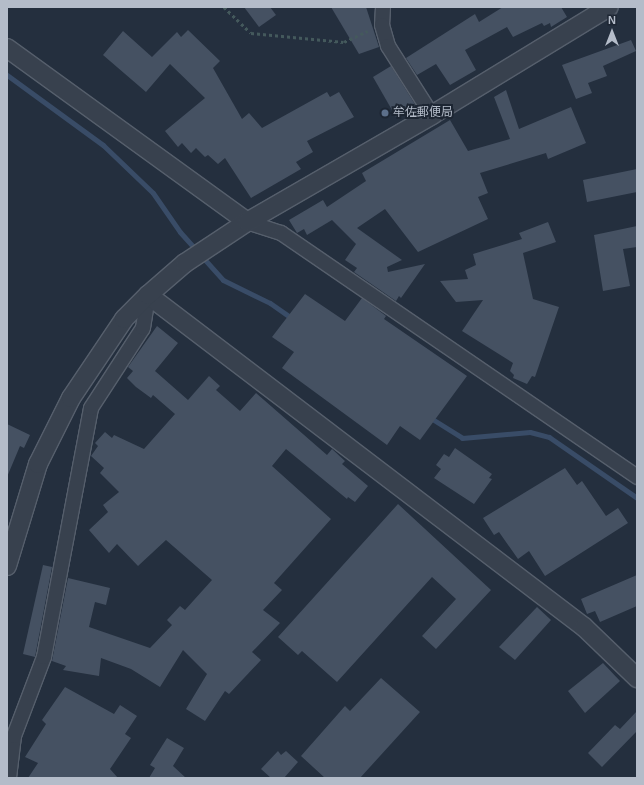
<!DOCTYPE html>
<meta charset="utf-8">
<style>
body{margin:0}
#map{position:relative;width:644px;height:785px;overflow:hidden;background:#242f3e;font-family:Helvetica,"Noto Sans JP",sans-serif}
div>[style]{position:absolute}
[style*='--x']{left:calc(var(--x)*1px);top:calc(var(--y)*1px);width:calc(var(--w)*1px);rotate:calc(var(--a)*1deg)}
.stream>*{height:5px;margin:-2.5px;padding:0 2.5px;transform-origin:2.5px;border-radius:2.5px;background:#394c67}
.building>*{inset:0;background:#455162}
.path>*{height:2.5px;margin-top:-1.25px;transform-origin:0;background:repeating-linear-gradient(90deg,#44595c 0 3px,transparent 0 6px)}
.roads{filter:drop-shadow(1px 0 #565f6c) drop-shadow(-1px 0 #565f6c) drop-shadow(0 1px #565f6c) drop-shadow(0 -1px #565f6c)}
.minor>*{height:14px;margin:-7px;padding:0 7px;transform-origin:7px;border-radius:7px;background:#38414e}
.tertiary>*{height:18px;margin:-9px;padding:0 9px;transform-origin:9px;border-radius:9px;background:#38414e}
.dots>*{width:11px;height:11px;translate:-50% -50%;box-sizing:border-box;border:2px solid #1d2633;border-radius:50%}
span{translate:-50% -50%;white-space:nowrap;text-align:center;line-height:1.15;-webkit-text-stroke:4px #1d2633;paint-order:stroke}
.poi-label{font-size:12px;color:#b4bcc9}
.left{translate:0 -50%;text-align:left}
.frame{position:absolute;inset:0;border:8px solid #b4bcc9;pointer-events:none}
.north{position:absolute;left:592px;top:12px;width:40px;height:40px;-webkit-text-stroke:3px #1d2633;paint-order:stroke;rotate:0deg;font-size:11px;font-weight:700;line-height:16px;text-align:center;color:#b4bcc9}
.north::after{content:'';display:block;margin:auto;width:14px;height:18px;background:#b4bcc9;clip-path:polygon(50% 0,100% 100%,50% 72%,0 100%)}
</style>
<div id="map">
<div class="stream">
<div style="--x:7;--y:75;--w:119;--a:36.1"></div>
<div style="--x:103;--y:145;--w:69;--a:43.8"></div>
<div style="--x:153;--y:193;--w:47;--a:55.3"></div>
<div style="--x:180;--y:232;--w:64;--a:48.1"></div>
<div style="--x:223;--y:280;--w:52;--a:26.1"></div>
<div style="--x:270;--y:303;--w:29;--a:35"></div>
<div style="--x:429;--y:417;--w:39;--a:32"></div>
<div style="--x:462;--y:438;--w:68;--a:-5"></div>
<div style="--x:530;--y:432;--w:20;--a:15"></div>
<div style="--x:549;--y:437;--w:107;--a:34.7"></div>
</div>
<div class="building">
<div style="clip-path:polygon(244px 7px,270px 7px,276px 15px,259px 27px)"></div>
<div style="clip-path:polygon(331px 7px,366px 7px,379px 47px,359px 54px)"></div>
<div style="clip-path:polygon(503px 7px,561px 7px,567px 17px,551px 27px,550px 23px,544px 26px,542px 23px,513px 37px,507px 27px,465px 50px,476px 70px,450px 85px,436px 64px,417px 75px,406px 58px,475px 14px,479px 22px)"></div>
<div style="clip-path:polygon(188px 30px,220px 61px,213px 68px,242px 119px,249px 113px,262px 128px,327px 92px,330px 97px,339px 92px,354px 117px,307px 141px,313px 152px,296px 162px,301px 169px,251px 198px,225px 158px,218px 164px,208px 155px,205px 157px,196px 148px,191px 153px,182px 143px,178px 147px,165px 131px,205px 98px,170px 64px,146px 92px,103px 55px,123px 31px,152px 57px,177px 32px,181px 37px)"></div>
<div style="clip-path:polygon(631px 40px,636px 51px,603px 66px,607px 76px,588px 83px,592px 93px,576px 99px,562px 65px)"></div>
<div style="clip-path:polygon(391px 66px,416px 106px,396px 117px,373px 77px)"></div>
<div style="clip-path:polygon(506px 90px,519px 129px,571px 107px,586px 143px,548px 159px,546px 153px,480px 173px,488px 193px,478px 197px,488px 219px,418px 252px,385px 209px,357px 228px,402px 260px,387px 267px,388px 272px,425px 264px,401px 298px,399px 296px,396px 301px,354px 272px,357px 268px,345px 260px,356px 244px,332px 220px,307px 235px,304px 229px,297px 233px,289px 220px,323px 200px,327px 207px,366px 181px,362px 173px,450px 120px,468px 151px,510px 139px,494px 97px)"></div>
<div style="clip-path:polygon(637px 169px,637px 192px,587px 202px,583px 180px)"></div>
<div style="clip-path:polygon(548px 222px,556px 242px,523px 253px,533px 299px,559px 307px,535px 377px,532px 376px,527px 384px,513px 378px,514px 375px,510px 371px,513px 363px,462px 331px,483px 300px,456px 302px,440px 281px,468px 279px,465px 270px,476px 265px,473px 254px,522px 239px,519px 233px)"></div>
<div style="clip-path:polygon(637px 226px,637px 247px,623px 249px,630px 286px,603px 291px,594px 235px)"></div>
<div style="clip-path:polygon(305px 294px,345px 321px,362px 298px,386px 316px,384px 319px,467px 376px,420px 440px,400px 426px,387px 445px,282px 368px,294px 352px,272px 337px)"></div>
<div style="clip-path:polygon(157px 326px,178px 343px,155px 371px,188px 400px,209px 376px,220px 386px,216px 390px,240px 411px,256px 393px,327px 455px,332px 449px,345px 461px,342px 464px,368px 486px,355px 502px,348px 497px,347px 499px,286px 449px,272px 466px,331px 519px,274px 583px,282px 590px,263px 610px,280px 623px,252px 652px,261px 660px,229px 694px,225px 691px,205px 721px,186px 709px,207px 674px,183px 650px,160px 687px,131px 669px,101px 658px,99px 676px,63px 670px,66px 666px,52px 661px,68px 578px,110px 588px,106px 605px,95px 602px,89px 627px,150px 648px,172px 625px,167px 620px,180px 606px,185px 610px,212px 580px,166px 540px,138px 566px,117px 544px,109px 553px,89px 530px,108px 512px,103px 505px,119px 492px,100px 473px,104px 468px,91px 456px,98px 446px,95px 443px,105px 432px,112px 438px,114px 435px,144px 449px,175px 414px,153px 395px,151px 398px,136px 387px,127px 378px,133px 371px,128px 367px)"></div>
<div style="clip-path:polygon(7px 424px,30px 435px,24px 448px,20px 446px,7px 477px)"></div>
<div style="clip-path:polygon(455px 448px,492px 474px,489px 478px,492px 479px,474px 504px,434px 478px,441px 469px,436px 465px,444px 454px,449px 457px)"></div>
<div style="clip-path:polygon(565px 468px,577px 485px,582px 481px,606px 516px,618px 508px,628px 523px,545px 576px,529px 551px,518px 559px,499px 532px,494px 535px,483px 518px)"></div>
<div style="clip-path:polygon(398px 504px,491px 590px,436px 649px,422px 636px,456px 599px,432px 577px,337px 682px,302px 651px,298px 655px,278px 637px)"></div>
<div style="clip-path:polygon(43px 565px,52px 567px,35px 657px,23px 654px)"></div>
<div style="clip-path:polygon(637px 575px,637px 606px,600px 622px,595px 611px,587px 614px,581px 599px)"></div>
<div style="clip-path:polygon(537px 607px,551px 620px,515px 660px,499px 647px)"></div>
<div style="clip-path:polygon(603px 663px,620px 681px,585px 713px,568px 691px)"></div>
<div style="clip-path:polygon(381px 678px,420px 712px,360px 778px,325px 778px,301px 756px,345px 706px,350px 711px)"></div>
<div style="clip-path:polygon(65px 687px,114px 714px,120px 705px,137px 716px,125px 734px,131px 738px,110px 769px,118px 778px,28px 778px,38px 763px,25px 757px,46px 724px,42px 720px)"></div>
<div style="clip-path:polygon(637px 711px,637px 731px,602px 767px,588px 753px,615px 725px,620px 729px)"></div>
<div style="clip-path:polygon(167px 738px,184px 748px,173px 766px,186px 778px,149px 778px,155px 768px,150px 765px)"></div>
<div style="clip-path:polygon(278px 751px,281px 755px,286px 751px,298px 762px,284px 778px,271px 778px,261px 769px)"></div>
</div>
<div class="path">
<div style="--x:224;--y:7;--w:37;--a:44"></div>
<div style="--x:251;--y:33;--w:93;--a:5.5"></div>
<div style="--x:344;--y:42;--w:26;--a:-25"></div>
</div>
<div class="roads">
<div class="minor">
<div style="--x:383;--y:7;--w:18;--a:93"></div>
<div style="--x:382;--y:25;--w:22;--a:74"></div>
<div style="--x:388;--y:46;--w:82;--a:57.5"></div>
<div style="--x:247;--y:222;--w:36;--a:18"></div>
<div style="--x:281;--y:233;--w:432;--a:34.4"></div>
<div style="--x:9;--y:778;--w:42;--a:-83.2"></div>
<div style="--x:14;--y:736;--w:85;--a:-69.2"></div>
<div style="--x:44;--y:657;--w:253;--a:-79.3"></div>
<div style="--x:91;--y:408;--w:95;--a:-57"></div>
<div style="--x:143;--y:328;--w:33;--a:-81"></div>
</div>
<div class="tertiary">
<div style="--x:7;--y:48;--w:296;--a:35.9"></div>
<div style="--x:148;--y:295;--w:548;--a:37.29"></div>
<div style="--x:584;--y:627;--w:74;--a:43.9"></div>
<div style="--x:7;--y:566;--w:107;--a:-73.1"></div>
<div style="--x:38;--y:464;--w:74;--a:-63.4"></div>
<div style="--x:71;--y:398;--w:95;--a:-56.1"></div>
<div style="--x:124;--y:319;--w:34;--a:-45"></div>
<div style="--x:148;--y:295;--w:49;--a:-40.9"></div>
<div style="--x:185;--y:263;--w:74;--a:-33.5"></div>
<div style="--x:247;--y:222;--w:214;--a:-30"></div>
<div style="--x:432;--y:115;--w:207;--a:-31.4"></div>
</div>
</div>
<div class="dots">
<div style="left:385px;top:113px;background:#5c6f8a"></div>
</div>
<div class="poi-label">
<span class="left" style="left:393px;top:113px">牟佐郵便局</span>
</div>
<div class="frame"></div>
<div class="north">N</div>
</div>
